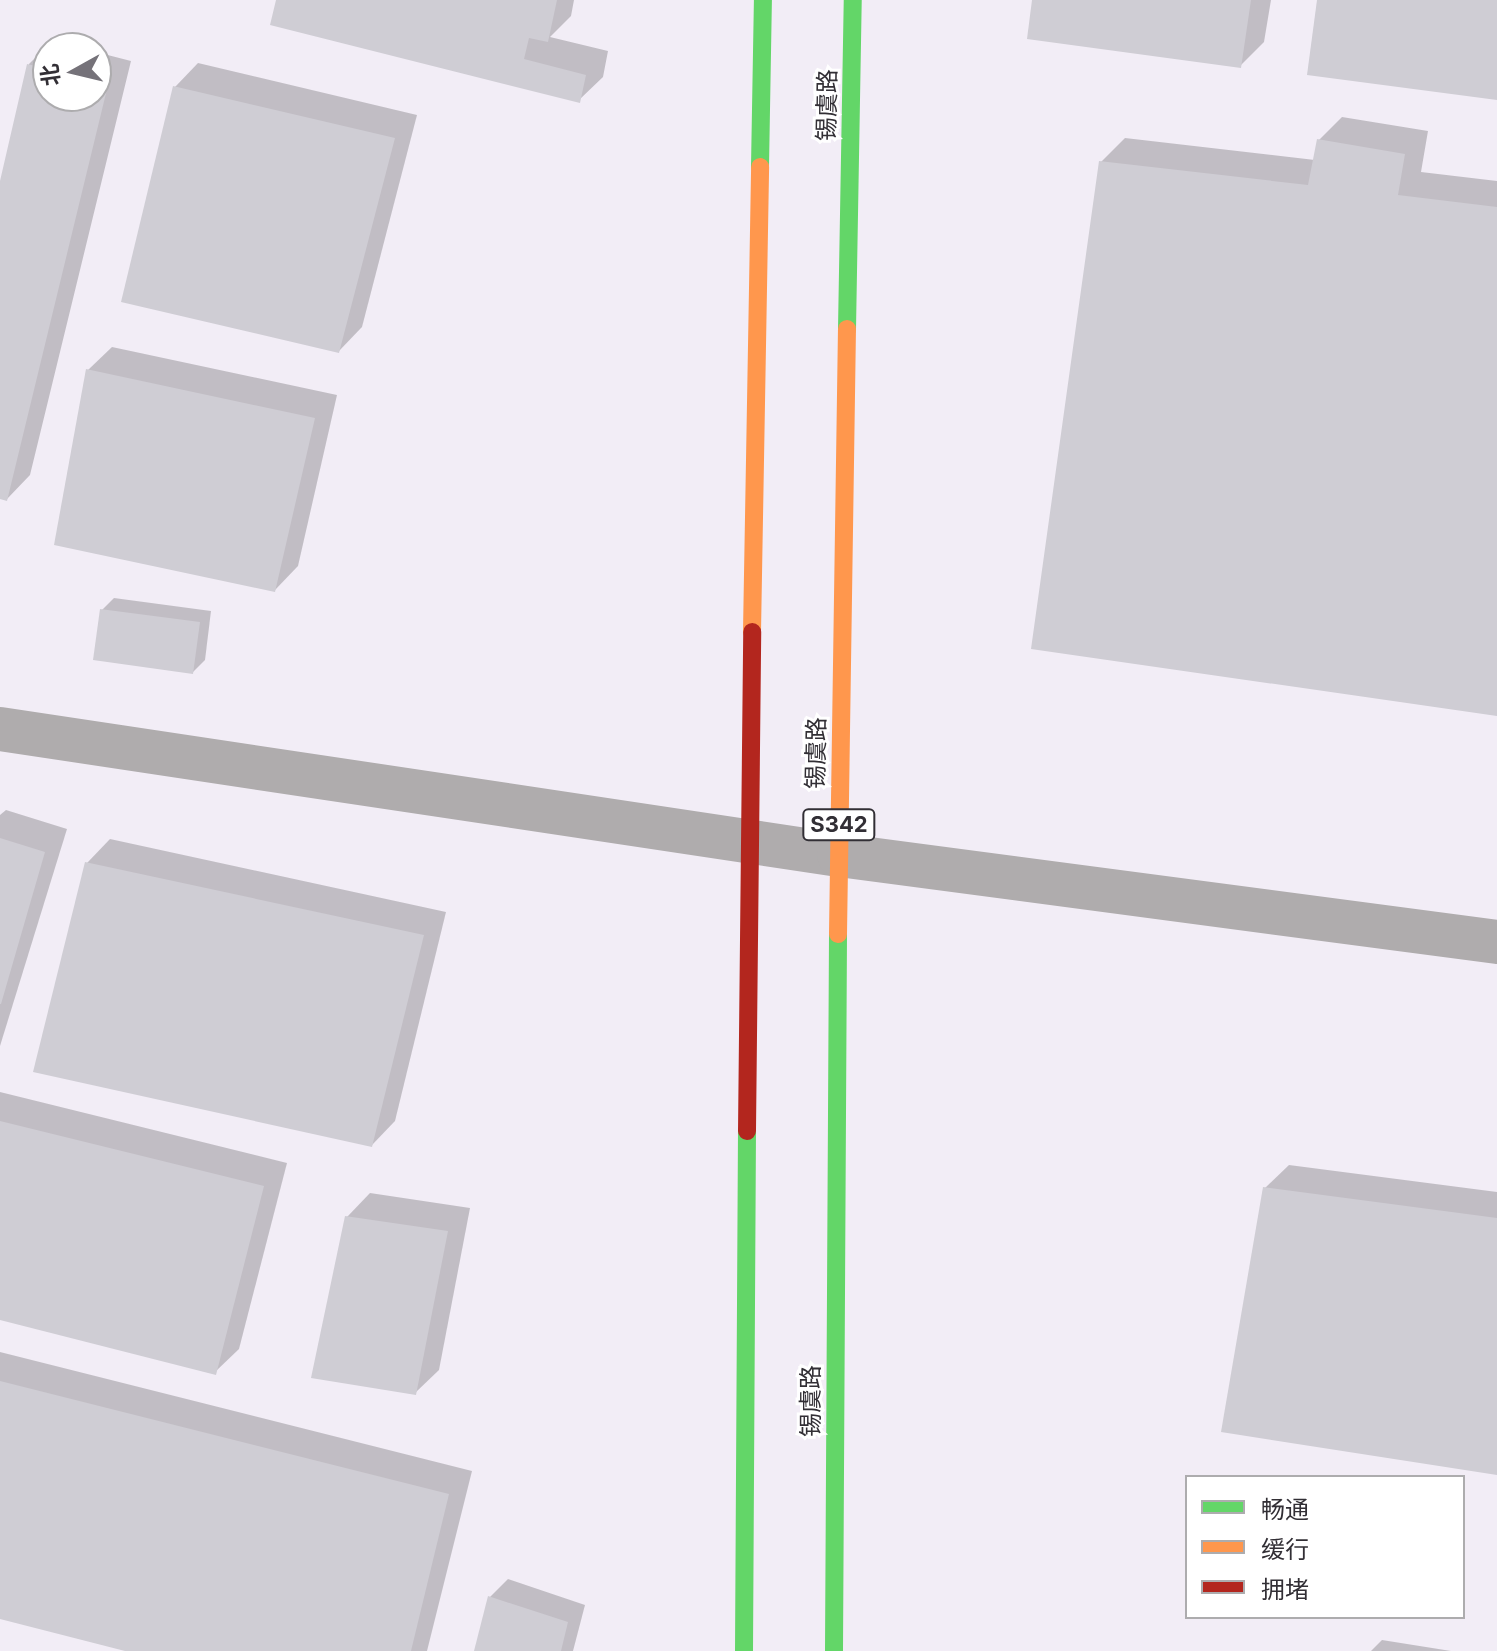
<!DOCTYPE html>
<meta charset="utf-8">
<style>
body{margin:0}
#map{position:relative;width:1497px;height:1651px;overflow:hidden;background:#f2edf6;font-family:Inter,"Noto Sans SC",sans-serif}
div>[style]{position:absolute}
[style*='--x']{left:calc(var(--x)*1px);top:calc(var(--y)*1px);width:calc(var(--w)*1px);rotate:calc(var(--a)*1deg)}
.shadow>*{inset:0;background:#0003}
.building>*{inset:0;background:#cfcdd4}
.street>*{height:44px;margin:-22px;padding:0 22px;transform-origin:22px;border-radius:22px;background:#afacad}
.fast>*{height:18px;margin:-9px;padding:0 9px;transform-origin:9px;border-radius:9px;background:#63d668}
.slow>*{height:18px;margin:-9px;padding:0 9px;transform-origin:9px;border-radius:9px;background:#ff974d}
.jam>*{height:18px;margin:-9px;padding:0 9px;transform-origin:9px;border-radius:9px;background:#b3261e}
span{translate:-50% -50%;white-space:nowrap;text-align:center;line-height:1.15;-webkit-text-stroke:6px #fff;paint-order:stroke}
.shield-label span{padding:2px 6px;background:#fff;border:2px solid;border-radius:6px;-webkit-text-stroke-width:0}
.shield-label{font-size:22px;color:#322f35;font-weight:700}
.street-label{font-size:24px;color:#322f35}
.legend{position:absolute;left:1185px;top:1475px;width:280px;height:144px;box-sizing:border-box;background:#fff;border:2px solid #adacae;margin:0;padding:10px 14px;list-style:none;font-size:24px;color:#322f35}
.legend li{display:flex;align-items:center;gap:16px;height:40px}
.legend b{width:40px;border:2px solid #adacae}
.north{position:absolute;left:32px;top:32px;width:80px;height:80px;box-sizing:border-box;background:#fff;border:2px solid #adacae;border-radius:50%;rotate:262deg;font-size:22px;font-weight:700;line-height:32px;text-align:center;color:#322f35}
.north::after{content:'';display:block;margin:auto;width:28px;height:36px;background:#757279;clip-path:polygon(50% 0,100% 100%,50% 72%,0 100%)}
</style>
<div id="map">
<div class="shadow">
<div style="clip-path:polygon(279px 0,574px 0,571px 16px,550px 37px,608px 51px,603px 77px,579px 100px)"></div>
<div style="clip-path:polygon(1034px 0,1271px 0,1264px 42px,1241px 65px)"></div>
<div style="clip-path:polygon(52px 41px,79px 48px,48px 48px,48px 96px,96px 96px,96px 52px,131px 61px,30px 475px,7px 499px,0 497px,0 190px,29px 64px)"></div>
<div style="clip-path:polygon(198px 63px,417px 115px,362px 327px,339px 351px,175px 87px)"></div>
<div style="clip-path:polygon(1342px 117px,1428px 131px,1421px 172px,1497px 181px,1497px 714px,1101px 162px,1125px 138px,1315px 160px,1319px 140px)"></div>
<div style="clip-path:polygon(112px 347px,337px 395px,298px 566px,275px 590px,88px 370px)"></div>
<div style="clip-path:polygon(114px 598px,211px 611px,205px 660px,193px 672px,102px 610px)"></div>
<div style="clip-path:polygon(6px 810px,67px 829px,0 1046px,0 815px)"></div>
<div style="clip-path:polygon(110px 839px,446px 912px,395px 1121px,372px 1145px,87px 863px)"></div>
<div style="clip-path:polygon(0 1092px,287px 1163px,239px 1349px,215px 1372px,0 1318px)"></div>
<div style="clip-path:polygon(1289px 1165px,1497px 1192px,1497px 1473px,1265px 1188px)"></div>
<div style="clip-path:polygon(370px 1193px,470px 1208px,439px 1370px,415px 1393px,347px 1217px)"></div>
<div style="clip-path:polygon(0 1352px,472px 1471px,427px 1651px,134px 1651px,0 1617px)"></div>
<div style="clip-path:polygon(508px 1579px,585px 1605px,573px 1651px,476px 1651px,490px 1597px)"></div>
<div style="clip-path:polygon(1382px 1640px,1451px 1651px,1371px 1651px)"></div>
</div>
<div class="building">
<div style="clip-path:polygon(276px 0,557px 0,548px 42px,529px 38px,524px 59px,586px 75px,580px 103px,270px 25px)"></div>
<div style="clip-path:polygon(1032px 0,1251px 0,1241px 68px,1027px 39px)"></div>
<div style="clip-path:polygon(1317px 0,1497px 0,1497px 100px,1307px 75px)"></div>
<div style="clip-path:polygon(27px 64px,48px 69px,48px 96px,96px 96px,96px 82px,108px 85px,7px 501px,0 499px,0 181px)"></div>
<div style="clip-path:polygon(173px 86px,395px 138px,339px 353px,121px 302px)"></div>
<div style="clip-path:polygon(1317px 139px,1405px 154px,1398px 195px,1497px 207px,1497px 716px,1031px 649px,1099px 161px,1308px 185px)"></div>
<div style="clip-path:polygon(86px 369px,315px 418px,275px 592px,54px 545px)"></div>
<div style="clip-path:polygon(100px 609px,200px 622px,193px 674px,93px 660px)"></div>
<div style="clip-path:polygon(0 838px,45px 852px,1px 1004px,0 1004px)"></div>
<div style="clip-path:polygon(85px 862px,424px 935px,372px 1147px,33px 1072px)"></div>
<div style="clip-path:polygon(0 1121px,264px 1186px,216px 1375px,0 1320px)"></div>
<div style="clip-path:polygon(1263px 1187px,1497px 1218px,1497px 1475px,1221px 1432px)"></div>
<div style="clip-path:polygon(345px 1216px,448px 1231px,416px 1395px,311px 1378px)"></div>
<div style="clip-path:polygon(0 1381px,449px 1494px,411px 1651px,125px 1651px,0 1619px)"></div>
<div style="clip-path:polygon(488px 1596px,568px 1622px,561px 1651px,474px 1651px)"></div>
</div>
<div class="street">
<div style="--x:0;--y:729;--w:848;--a:8.54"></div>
<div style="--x:839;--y:855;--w:664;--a:7.53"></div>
</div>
<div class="fast">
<div style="--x:760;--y:167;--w:167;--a:-89"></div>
<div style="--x:847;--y:329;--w:329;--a:-89"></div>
<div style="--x:744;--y:1651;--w:520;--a:-89.67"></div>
<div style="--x:834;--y:1651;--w:717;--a:-89.68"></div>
</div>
<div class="slow">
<div style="--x:752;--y:632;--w:465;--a:-89"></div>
<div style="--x:838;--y:934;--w:605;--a:-89.15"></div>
</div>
<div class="jam">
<div style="--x:747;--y:1131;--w:499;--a:-89.4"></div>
</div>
<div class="shield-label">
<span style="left:839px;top:825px">S342</span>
</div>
<div class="street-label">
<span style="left:827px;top:105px;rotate:-89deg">锡虞路</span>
<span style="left:816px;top:753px;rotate:-89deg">锡虞路</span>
<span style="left:811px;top:1401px;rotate:-90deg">锡虞路</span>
</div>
<ul class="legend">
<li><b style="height:10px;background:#63d668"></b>畅通</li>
<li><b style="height:10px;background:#ff974d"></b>缓行</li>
<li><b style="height:10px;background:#b3261e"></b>拥堵</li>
</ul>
<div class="north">北</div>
</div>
